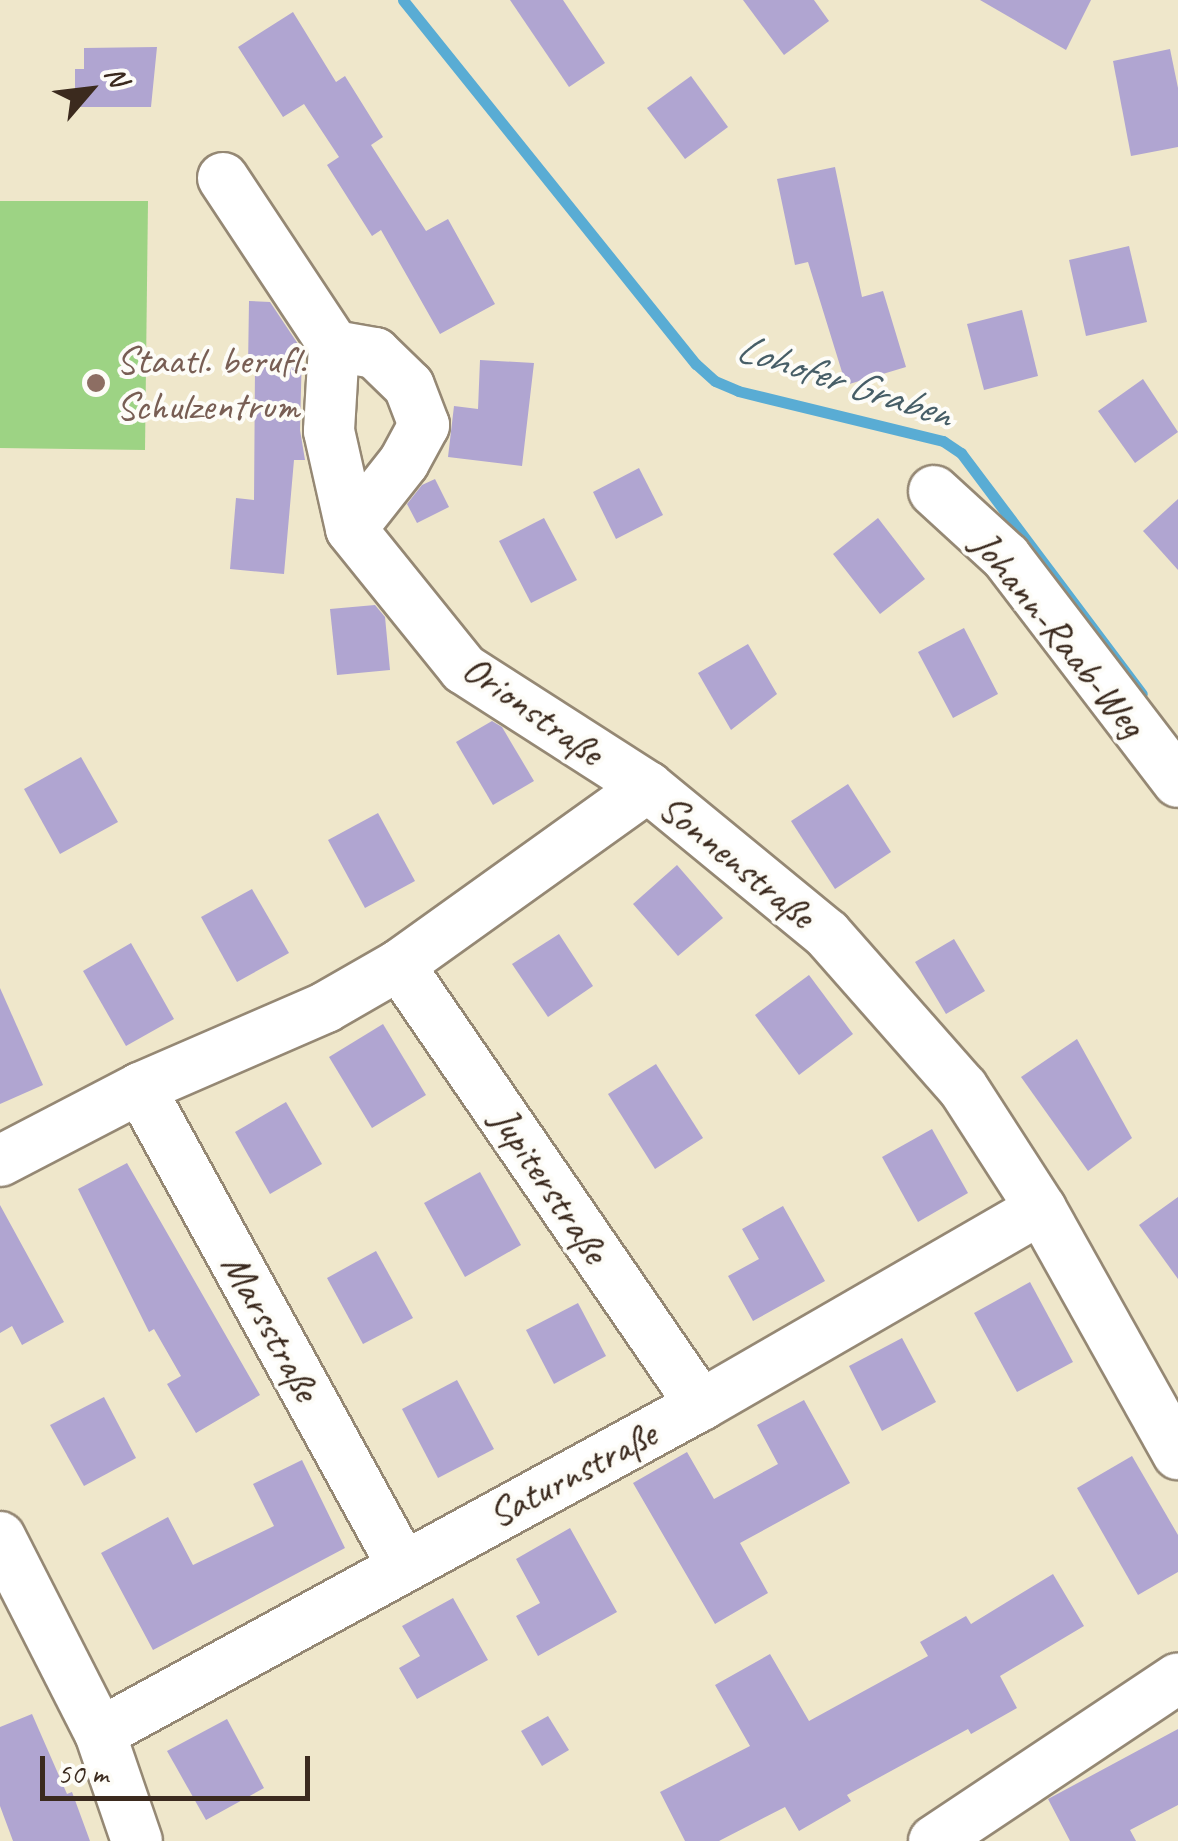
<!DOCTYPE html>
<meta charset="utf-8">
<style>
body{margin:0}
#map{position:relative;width:1178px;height:1841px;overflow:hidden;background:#efe7cb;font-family:Caveat,sans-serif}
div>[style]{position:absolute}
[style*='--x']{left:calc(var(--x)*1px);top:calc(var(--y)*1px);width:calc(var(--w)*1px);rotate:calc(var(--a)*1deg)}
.green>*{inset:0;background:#9dd384}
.stream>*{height:11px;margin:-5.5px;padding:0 5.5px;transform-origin:5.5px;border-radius:5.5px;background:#59acd4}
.building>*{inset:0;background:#b0a5d1}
.roads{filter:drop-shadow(2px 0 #958874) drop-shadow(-2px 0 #958874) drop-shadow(0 2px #958874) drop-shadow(0 -2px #958874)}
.minor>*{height:50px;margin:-25px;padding:0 25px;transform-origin:25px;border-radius:25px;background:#fff}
.dots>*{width:28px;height:28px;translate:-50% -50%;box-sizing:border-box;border:5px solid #fdfcf7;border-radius:50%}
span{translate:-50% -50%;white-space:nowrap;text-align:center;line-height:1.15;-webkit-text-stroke:8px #fdfcf7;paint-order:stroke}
.education-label{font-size:40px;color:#785e54}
.left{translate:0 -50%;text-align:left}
.street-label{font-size:40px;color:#3b2a1e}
.water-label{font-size:42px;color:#475e67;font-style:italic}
.north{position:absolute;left:40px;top:40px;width:100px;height:100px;-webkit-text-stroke:8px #fdfcf7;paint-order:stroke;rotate:62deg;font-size:28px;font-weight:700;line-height:40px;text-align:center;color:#3b2a1e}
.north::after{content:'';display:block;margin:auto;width:35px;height:45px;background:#3b2a1e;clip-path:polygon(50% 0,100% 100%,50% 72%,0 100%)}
.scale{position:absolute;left:40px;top:1756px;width:270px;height:45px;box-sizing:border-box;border:5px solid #3b2a1e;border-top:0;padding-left:12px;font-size:30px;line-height:35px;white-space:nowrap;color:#3b2a1e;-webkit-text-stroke:8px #fdfcf7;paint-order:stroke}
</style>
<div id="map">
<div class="green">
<div style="clip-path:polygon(0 201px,148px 201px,145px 450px,0 448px)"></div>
</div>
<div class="stream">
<div style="--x:403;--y:0;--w:467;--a:51.2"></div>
<div style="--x:696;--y:364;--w:25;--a:42"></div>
<div style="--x:715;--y:381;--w:25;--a:23"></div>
<div style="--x:738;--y:391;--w:211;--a:13.7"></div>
<div style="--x:943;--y:441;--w:22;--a:34"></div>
<div style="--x:961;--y:453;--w:301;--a:53.1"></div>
</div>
<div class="building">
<div style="clip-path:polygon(510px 0,563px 0,605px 63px,569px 87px)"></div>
<div style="clip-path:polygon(743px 0,814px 0,829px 21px,784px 55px)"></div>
<div style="clip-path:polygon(980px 0,1091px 0,1066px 50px)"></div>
<div style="clip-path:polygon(293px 12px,336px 82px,345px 76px,383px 137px,371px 145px,426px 231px,448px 219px,495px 304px,440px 334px,381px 230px,372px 236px,327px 165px,339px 157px,304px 104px,283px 117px,238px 47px)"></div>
<div style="clip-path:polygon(157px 47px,151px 107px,75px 107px,75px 69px,84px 69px,84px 48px)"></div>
<div style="clip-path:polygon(1170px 49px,1178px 88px,1178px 147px,1131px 156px,1113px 61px)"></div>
<div style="clip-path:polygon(691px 76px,728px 127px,685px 159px,647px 108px)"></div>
<div style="clip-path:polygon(835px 167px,862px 297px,883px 291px,906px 367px,846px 385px,808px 262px,795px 265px,777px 179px)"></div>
<div style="clip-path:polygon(1129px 246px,1147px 322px,1086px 336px,1069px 260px)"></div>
<div style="clip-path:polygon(249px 301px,270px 302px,302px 350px,300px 430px,305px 460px,294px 460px,284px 574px,230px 569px,236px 498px,254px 500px,255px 367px,248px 367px)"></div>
<div style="clip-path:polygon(1022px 310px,1038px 376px,984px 390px,967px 324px)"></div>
<div style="clip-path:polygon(480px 360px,534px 363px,522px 466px,448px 457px,454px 406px,478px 409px)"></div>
<div style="clip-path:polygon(1143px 379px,1178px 432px,1135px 463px,1098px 411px)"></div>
<div style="clip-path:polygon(639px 468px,663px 515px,616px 539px,593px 492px)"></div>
<div style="clip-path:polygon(435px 479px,449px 507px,417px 523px,407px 504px,422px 485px)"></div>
<div style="clip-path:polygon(1178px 499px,1178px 570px,1143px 531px)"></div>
<div style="clip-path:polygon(544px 518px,577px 580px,531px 603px,499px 541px)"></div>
<div style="clip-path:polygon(878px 518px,925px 579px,880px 614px,833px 554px)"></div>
<div style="clip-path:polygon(375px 605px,385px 617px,390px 670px,337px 675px,330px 609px)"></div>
<div style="clip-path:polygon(964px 628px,998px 694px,953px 718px,918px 652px)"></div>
<div style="clip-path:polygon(748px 644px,777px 694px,731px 730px,698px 673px)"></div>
<div style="clip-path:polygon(492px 721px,502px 727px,534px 781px,493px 805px,456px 742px)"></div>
<div style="clip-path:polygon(81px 757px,118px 822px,60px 854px,24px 789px)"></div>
<div style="clip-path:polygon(848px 784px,891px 852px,835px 889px,791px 821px)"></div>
<div style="clip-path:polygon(378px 813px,415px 881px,365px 908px,328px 840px)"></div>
<div style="clip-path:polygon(677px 865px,723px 918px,678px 956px,633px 904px)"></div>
<div style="clip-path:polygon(252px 889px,289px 953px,237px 982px,201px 917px)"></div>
<div style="clip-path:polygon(559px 934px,593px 986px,548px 1017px,512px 964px)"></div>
<div style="clip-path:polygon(954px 939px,985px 991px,946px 1014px,915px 962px)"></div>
<div style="clip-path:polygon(131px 943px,174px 1019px,126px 1046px,83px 971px)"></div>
<div style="clip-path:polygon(809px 975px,853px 1034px,799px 1075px,755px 1015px)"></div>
<div style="clip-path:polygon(0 988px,43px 1085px,0 1104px)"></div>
<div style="clip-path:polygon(383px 1024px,426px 1095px,372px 1128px,329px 1057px)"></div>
<div style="clip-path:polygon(1077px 1039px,1132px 1138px,1088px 1171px,1021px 1077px)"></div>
<div style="clip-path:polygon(656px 1064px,703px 1138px,655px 1169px,608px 1094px)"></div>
<div style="clip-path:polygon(286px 1102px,322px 1164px,270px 1194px,235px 1132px)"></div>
<div style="clip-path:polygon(932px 1129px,968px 1193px,918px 1222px,882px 1157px)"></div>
<div style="clip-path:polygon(127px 1163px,260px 1395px,196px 1433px,167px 1384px,181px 1376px,154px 1329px,149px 1332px,78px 1189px)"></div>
<div style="clip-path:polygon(480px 1172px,521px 1245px,465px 1277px,424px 1203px)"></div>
<div style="clip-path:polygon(1178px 1197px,1178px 1279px,1139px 1225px)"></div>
<div style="clip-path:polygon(0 1205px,64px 1322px,22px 1345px,12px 1326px,0 1333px)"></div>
<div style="clip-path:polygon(783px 1206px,825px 1281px,753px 1321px,728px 1276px,759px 1259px,742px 1229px)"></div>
<div style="clip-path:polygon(376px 1251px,413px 1318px,363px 1344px,327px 1278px)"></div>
<div style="clip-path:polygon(1030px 1282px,1073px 1362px,1017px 1392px,974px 1313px)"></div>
<div style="clip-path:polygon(578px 1303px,606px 1356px,554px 1384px,526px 1330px)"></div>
<div style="clip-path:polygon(902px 1338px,936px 1402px,882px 1431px,849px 1366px)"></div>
<div style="clip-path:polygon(457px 1380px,494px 1449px,438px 1478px,402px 1409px)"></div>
<div style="clip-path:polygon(104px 1397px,136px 1458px,84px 1486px,50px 1425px)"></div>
<div style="clip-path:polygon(804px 1400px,850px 1483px,740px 1543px,768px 1593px,715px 1624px,633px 1483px,687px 1452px,714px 1499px,778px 1464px,757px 1425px)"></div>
<div style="clip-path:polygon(1132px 1456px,1178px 1535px,1178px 1572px,1138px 1595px,1077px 1488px)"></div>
<div style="clip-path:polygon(302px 1460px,345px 1548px,153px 1650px,101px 1553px,168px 1517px,193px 1565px,274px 1526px,253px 1484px)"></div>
<div style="clip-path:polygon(570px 1528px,617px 1612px,538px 1656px,516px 1616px,540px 1603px,516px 1559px)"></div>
<div style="clip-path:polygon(1053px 1574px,1084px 1626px,1000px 1676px,1017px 1708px,971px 1734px,968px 1729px,847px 1795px,851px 1801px,799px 1831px,785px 1807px,719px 1841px,685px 1841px,660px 1792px,750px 1746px,715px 1685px,770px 1654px,809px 1721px,928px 1656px,920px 1642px,966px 1616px,971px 1624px)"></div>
<div style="clip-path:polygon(453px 1598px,488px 1660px,417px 1699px,399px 1668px,420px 1656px,402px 1626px)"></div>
<div style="clip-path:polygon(32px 1714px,67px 1794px,72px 1792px,90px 1841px,13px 1841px,0 1806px,0 1727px)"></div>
<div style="clip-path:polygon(548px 1716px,569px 1750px,542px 1766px,521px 1731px)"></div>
<div style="clip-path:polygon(227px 1719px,264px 1788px,206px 1820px,167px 1751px)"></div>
<div style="clip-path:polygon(1178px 1729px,1178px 1805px,1130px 1830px,1136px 1841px,1070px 1841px,1048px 1799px)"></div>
</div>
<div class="roads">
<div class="minor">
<div style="--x:223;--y:178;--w:201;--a:56.5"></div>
<div style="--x:334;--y:346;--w:85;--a:93.4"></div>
<div style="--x:329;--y:431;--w:100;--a:77.3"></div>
<div style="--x:351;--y:529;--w:180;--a:51.1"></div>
<div style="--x:464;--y:669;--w:219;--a:32.7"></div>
<div style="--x:334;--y:346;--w:42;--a:9.7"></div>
<div style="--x:375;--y:353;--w:47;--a:44.1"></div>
<div style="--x:409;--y:386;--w:42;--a:69"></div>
<div style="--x:424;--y:425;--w:42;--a:118.4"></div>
<div style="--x:404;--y:462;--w:85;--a:128.3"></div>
<div style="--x:934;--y:491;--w:98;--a:42.5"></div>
<div style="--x:1006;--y:557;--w:283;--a:52.6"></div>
<div style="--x:399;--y:965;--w:534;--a:55.54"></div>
<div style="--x:140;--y:1088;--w:544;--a:61.22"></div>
<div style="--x:0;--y:1161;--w:158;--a:-27.5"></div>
<div style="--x:140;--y:1088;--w:203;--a:-23.5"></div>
<div style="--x:326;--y:1007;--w:84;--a:-29.9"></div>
<div style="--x:399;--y:965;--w:306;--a:-35.6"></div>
<div style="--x:648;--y:787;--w:232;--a:39.4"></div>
<div style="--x:827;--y:934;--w:205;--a:48.6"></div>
<div style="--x:963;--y:1088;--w:144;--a:57.2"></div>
<div style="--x:1041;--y:1209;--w:281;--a:60.8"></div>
<div style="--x:0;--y:1537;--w:220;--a:63"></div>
<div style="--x:100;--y:1733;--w:114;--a:71.1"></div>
<div style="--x:100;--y:1733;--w:685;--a:-28.62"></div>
<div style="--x:701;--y:1405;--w:392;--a:-30"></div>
<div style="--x:934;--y:1841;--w:293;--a:-33.7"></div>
</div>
</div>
<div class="dots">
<div style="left:96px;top:383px;background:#8d6e63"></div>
</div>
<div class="education-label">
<span class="left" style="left:116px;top:383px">Staatl. berufl.<br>Schulzentrum</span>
</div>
<div class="street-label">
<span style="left:1059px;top:634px;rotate:51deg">Johann-Raab-Weg</span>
<span style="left:533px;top:710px;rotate:35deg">Orionstraße</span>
<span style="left:737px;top:861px;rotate:39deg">Sonnenstraße</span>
<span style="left:550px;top:1185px;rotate:56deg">Jupiterstraße</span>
<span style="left:271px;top:1327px;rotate:61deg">Marsstraße</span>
<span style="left:572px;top:1474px;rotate:-28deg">Saturnstraße</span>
</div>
<div class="water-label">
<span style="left:844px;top:381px;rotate:18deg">Lohofer Graben</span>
</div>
<div class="north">N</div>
<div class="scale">50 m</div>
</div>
